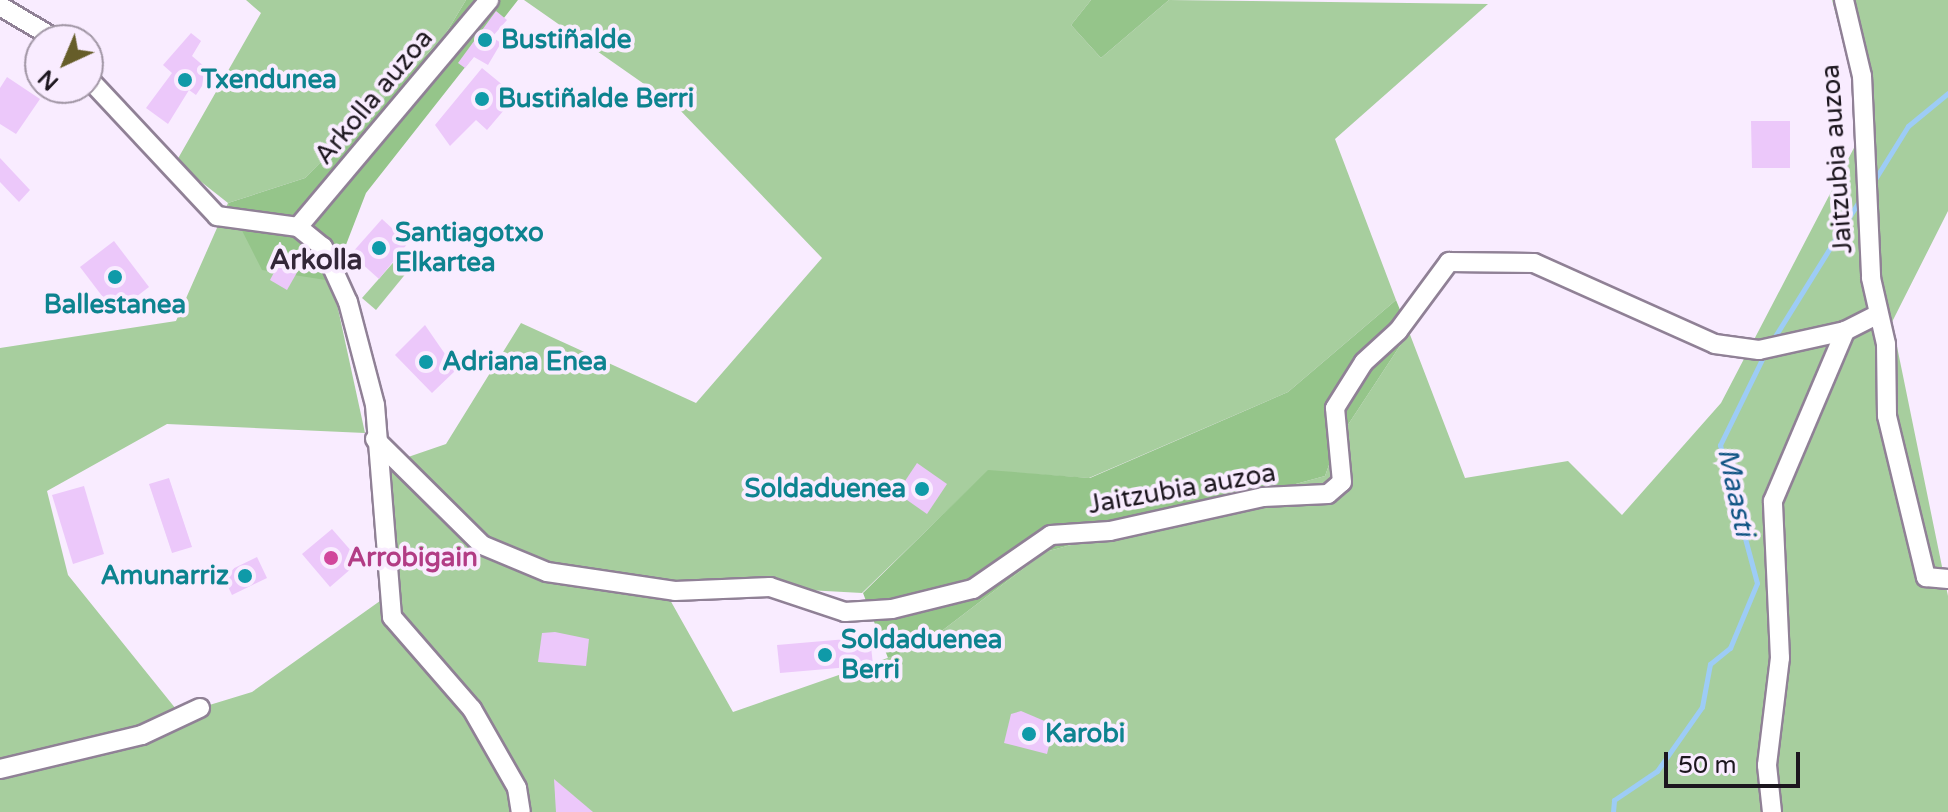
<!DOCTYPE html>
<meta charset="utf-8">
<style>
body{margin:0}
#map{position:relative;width:1948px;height:812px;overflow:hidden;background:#f9ecff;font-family:"Varela Round",sans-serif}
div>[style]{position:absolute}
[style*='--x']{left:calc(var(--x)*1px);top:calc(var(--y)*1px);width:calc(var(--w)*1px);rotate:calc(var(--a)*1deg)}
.green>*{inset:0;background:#a7ce9e}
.forest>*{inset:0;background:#95c58a}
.stream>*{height:5px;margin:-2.5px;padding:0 2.5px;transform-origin:2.5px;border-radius:2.5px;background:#9dccf6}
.building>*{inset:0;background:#ecc8fa}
.roads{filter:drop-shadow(2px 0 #908196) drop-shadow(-2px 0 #908196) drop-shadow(0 2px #908196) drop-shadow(0 -2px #908196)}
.street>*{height:18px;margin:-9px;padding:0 9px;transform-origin:9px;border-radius:9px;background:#fff}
.dots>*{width:22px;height:22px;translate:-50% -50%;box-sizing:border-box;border:4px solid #f9ecff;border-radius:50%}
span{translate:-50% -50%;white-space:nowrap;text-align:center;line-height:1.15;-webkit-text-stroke:8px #f9ecff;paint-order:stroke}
.culture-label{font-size:26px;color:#0d838f;font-weight:700}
.left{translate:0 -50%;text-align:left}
.right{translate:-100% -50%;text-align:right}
.street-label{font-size:26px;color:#1c161e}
.hotel-label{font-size:26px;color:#b23c85;font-weight:700}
.neighbourhood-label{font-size:28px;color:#332738;font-weight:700}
.water-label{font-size:28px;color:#125585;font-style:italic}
.north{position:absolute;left:24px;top:24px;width:80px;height:80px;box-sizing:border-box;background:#f9ecff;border:2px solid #a196a5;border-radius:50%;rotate:224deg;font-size:22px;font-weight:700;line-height:32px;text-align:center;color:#1c161e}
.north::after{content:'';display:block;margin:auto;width:28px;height:36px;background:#665d29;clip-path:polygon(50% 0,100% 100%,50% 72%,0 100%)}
.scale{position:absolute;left:1664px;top:752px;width:136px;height:36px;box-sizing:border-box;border:4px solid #1c161e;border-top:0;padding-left:10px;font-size:24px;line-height:28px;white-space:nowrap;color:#1c161e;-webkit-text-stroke:6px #f9ecff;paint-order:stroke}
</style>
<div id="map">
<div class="green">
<div style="clip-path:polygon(246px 0,466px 0,443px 38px,305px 178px,228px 203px,332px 281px,365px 433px,167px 424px,47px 491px,68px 575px,180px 714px,252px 692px,387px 596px,379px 467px,446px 444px,521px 323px,696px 403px,822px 258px,677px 107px,524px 0,1091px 0,1071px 25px,1101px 58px,1169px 0,1488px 4px,1335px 139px,1396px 300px,1288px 392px,1089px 478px,988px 471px,862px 593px,660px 582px,733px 712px,922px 646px,1045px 552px,1325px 476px,1338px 440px,1409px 332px,1465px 478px,1568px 461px,1622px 515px,1721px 403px,1856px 144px,1853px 81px,1832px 0,1948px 0,1948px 211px,1892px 322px,1948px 596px,1948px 812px,0 812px,0 348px,176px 321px,228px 203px,176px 162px,261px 13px)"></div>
<div style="clip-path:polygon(399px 256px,412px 266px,376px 310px,362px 298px)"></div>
</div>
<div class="forest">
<div style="clip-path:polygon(466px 0,518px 0,366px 193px,332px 281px,262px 270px,228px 203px,305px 178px,443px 38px)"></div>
<div style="clip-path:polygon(1091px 0,1169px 0,1101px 58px,1071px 25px)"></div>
<div style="clip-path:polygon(1396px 300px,1409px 332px,1338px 440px,1325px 476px,1045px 552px,922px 646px,888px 658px,863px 593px,988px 470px,1090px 478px,1288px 392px)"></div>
</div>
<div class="stream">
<div style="--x:1872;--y:184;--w:68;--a:-58.2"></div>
<div style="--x:1908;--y:126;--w:52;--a:-39.5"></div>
<div style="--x:1772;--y:341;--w:168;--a:-58.1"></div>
<div style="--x:1613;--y:812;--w:12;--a:-85"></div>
<div style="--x:1614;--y:800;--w:52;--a:-34"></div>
<div style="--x:1657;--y:771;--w:78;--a:-54.9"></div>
<div style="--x:1702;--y:707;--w:44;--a:-79.5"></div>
<div style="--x:1710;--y:664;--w:26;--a:-39"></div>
<div style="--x:1730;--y:648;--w:70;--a:-67.4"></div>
<div style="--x:1757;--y:583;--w:143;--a:-105"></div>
<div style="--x:1720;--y:445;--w:102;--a:-63.9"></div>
</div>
<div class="building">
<div style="clip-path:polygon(496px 11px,507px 20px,492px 37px,501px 43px,488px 65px,474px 57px,465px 68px,458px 63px)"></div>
<div style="clip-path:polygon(191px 33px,201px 41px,192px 56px,205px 67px,202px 86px,196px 95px,189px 90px,168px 124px,146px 108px,172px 73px,163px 65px)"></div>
<div style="clip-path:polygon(482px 68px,516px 96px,487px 130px,476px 120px,450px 146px,435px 125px)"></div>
<div style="clip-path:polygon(7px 77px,40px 99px,16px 134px,0 124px,0 88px)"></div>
<div style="clip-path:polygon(1751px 121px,1790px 121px,1790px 168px,1752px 168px)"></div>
<div style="clip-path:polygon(0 158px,30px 190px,19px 202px,0 182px)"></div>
<div style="clip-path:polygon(382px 219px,408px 243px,379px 279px,351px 254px)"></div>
<div style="clip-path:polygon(114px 241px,149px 287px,115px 313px,80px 267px)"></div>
<div style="clip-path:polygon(281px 259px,299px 269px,287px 290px,270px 280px)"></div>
<div style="clip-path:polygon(425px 325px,456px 370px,432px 393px,395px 355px)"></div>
<div style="clip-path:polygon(917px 463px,947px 484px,927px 514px,897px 493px)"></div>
<div style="clip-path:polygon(169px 478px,192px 547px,172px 553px,149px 484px)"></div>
<div style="clip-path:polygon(84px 486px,104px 554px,73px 564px,52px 495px)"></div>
<div style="clip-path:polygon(332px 529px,360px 561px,330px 587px,302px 554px)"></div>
<div style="clip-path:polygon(257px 557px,267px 578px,232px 595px,222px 574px)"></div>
<div style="clip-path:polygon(555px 632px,589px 639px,586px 666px,538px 662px,542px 633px)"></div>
<div style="clip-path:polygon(870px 637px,873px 665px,780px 673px,777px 645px)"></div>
<div style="clip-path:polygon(1021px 711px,1054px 725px,1047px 754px,1004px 743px,1011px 714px)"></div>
<div style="clip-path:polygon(554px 779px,593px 812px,556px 812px)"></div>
</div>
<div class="roads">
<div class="street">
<div style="--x:1844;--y:0;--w:78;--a:76.7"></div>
<div style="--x:1862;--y:76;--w:202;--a:87.4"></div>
<div style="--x:1871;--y:278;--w:68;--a:77.2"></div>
<div style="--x:1886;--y:344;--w:72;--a:89.2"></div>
<div style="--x:1887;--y:416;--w:166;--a:76.4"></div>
<div style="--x:1926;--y:577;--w:22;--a:5"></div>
<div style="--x:0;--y:6;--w:66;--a:30.8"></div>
<div style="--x:88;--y:78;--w:189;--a:46.9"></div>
<div style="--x:217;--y:216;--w:82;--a:7.7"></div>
<div style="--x:298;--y:227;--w:32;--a:39"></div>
<div style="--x:323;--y:247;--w:60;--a:65.6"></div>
<div style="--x:348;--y:302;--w:106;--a:75.3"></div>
<div style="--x:375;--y:405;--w:213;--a:85.4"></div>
<div style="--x:392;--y:617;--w:122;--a:49"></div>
<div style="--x:472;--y:709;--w:91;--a:60.3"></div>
<div style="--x:517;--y:788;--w:24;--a:81"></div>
<div style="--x:298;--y:227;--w:297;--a:-49.9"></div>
<div style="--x:375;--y:439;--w:151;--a:44.7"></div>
<div style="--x:482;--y:545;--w:70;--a:22.6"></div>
<div style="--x:547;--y:572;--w:129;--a:8.4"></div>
<div style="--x:675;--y:591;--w:95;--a:-2.4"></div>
<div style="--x:770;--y:587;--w:79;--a:18.4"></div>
<div style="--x:845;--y:612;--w:47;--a:-3.7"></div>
<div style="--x:892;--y:609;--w:83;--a:-13.9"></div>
<div style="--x:973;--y:589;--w:95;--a:-34.7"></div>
<div style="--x:1051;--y:535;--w:59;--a:-3.9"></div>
<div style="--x:1110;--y:531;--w:157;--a:-12.5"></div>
<div style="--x:1263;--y:497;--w:65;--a:-2.6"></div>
<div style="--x:1328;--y:494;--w:18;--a:-41"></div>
<div style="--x:1342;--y:482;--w:74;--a:-95.4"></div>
<div style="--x:1335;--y:408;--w:54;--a:-57.8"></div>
<div style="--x:1364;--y:362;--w:46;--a:-42.4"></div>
<div style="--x:1398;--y:331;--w:86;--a:-53.5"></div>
<div style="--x:1449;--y:262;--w:85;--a:0.7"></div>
<div style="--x:1534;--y:263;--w:198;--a:24.1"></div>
<div style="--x:1715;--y:344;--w:44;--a:7.8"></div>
<div style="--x:1759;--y:350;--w:88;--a:-12.5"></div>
<div style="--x:1845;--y:331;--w:36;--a:-27"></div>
<div style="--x:0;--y:769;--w:146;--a:-13.5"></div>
<div style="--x:142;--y:735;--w:64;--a:-25"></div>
<div style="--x:1772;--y:812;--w:47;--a:-96.1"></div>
<div style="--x:1767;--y:765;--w:108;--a:-83.1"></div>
<div style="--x:1780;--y:658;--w:157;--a:-92.6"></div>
<div style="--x:1773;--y:501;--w:185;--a:-67"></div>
</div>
</div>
<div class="dots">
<div style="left:485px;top:40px;background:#0f9aa8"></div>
<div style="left:185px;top:80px;background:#0f9aa8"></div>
<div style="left:482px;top:99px;background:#0f9aa8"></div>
<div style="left:379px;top:248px;background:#0f9aa8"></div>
<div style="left:115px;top:277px;background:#0f9aa8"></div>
<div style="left:426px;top:362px;background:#0f9aa8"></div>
<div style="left:922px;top:489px;background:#0f9aa8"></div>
<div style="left:331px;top:558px;background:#d1479c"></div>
<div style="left:245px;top:576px;background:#0f9aa8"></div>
<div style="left:825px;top:655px;background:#0f9aa8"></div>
<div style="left:1029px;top:734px;background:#0f9aa8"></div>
</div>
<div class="culture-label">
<span class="left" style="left:501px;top:40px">Bustiñalde</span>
<span class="left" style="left:201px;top:80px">Txendunea</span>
<span class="left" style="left:498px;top:99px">Bustiñalde Berri</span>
<span class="left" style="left:395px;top:248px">Santiagotxo<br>Elkartea</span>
<span style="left:115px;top:305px">Ballestanea</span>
<span class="left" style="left:442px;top:362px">Adriana Enea</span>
<span class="right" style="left:906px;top:489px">Soldaduenea</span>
<span class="right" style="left:229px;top:576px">Amunarriz</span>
<span class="left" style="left:841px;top:655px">Soldaduenea<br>Berri</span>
<span class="left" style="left:1045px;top:734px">Karobi</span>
</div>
<div class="street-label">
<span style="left:374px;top:97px;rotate:-50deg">Arkolla auzoa</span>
<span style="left:1837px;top:159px;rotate:-94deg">Jaitzubia auzoa</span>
<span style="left:1182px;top:489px;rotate:-10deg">Jaitzubia auzoa</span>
</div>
<div class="hotel-label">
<span class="left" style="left:347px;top:558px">Arrobigain</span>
</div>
<div class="neighbourhood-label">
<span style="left:316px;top:260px">Arkolla</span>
</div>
<div class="water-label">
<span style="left:1736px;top:492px;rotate:78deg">Maasti</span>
</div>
<div class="north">N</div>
<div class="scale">50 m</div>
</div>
